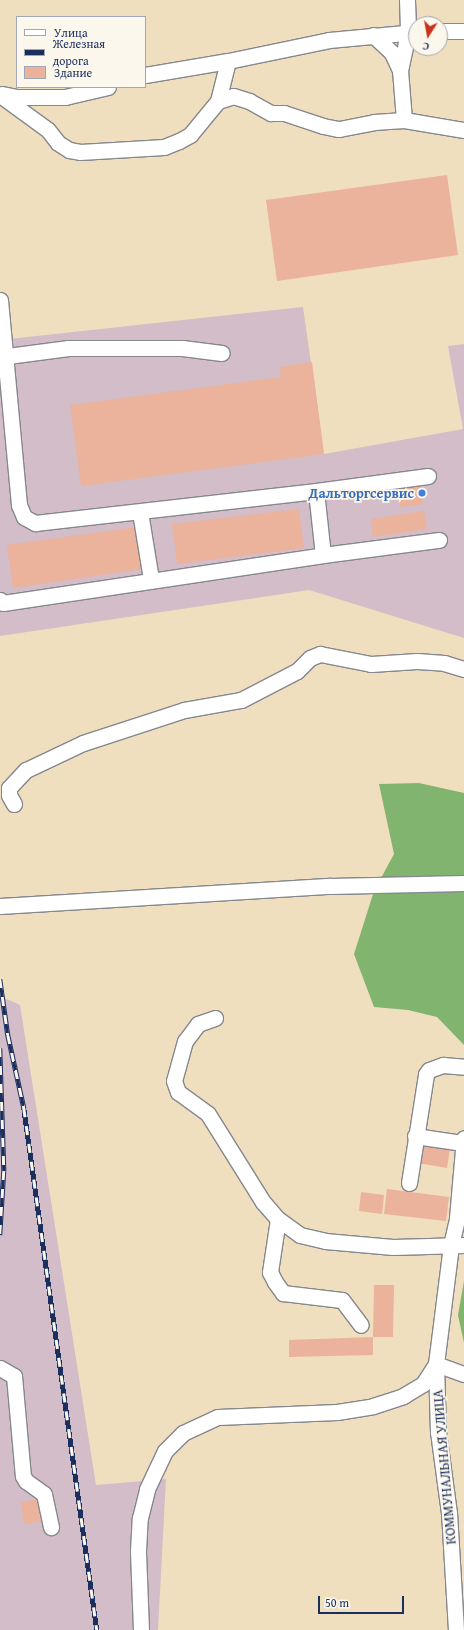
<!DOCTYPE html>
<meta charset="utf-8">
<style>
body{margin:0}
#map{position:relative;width:464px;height:1630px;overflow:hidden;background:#f0dfbf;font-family:"Gentium Book Plus",serif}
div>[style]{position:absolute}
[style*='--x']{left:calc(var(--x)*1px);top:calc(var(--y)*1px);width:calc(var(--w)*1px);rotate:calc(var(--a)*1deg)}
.industrial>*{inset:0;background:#d2bdc8}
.forest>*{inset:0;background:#80b46f}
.building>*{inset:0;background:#ebb29c}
.roads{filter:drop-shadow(1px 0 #86878e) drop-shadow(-1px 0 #86878e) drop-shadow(0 1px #86878e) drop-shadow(0 -1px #86878e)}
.minor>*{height:15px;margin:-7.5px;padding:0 7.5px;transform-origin:7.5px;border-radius:7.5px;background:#fff}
.rail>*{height:4.5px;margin-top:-2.25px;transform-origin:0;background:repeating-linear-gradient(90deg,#fbf7ec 0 9px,#1b2f5e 0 18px);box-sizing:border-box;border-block:1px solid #1b2f5e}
.dots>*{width:11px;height:11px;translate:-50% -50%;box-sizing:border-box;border:2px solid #fbf7ec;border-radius:50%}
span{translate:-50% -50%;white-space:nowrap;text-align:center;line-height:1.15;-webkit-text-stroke:3.5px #fbf7ec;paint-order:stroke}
.shop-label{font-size:14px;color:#366cbe;font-weight:700}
.right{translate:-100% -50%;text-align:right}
.street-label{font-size:14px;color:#1b2f5e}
.legend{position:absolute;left:16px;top:16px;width:130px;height:72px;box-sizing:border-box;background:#fbf7ec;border:1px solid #a1a7b3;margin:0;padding:5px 7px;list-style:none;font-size:12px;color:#1b2f5e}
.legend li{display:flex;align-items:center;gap:8px;height:20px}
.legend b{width:20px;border:1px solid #a1a7b3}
.north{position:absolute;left:408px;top:16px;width:40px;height:40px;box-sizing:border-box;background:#fbf7ec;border:1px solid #a1a7b3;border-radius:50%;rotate:191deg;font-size:11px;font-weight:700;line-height:16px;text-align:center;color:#1b2f5e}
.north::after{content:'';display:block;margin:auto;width:14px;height:18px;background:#c8321e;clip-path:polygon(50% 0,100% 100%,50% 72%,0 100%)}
.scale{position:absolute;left:318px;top:1596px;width:86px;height:18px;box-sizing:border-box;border:2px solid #1b2f5e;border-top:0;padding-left:5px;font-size:12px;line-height:14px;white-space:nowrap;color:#1b2f5e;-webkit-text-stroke:3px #fbf7ec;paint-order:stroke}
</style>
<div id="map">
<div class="industrial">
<div style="clip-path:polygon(303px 307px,324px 454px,463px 429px,448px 346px,464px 344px,464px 638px,309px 590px,0 636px,0 340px)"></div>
<div style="clip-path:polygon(0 996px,20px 1005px,96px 1485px,166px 1479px,158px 1630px,0 1630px)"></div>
</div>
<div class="forest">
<div style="clip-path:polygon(419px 783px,464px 793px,464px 1045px,437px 1017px,408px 1010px,374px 1007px,354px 954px,374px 891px,394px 854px,379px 784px)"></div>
<div style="clip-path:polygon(464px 1281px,464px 1343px,458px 1315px)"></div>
</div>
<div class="building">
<div style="clip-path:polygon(447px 175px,458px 255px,277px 281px,266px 200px)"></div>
<div style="clip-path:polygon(312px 362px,324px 454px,81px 486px,70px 405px,281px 377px,280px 367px)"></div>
<div style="clip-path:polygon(420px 481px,423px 504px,400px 507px,397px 484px)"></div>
<div style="clip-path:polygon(299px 509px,304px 548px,177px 564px,172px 524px)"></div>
<div style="clip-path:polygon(424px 511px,427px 529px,373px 537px,371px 519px)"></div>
<div style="clip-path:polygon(137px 527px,143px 569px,13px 588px,7px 545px)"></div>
<div style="clip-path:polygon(420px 1143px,450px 1148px,447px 1168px,417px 1163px)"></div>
<div style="clip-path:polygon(387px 1189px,449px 1197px,446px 1221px,384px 1214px)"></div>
<div style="clip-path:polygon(361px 1192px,384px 1195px,382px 1214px,359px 1211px)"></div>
<div style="clip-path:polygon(374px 1285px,394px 1285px,393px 1337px,373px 1337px)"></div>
<div style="clip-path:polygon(373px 1337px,373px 1355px,289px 1357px,289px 1340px)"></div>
<div style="clip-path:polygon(42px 1499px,44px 1521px,24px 1524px,21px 1502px)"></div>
</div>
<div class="roads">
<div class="minor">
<div style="--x:407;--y:0;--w:33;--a:88"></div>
<div style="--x:408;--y:33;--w:38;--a:102"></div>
<div style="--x:400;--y:70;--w:50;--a:85.4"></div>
<div style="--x:404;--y:120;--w:61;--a:9.5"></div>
<div style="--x:440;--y:31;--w:24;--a:0"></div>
<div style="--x:373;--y:35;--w:26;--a:43"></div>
<div style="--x:392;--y:53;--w:19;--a:65"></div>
<div style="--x:145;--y:75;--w:84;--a:-9.6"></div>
<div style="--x:228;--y:61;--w:103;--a:-11.7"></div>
<div style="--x:329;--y:40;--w:87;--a:-5.3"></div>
<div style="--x:2;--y:94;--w:14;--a:12"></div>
<div style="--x:16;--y:97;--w:49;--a:0"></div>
<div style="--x:65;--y:97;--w:44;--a:-13.1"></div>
<div style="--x:0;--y:95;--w:59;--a:36.1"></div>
<div style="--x:48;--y:130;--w:16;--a:52"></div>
<div style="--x:58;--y:143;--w:13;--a:32"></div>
<div style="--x:69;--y:150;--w:11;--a:10"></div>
<div style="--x:80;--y:152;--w:84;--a:-3.4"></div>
<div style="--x:164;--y:147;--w:16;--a:-22"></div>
<div style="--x:179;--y:141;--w:13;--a:-29"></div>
<div style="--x:190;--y:135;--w:44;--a:-50.5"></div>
<div style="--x:218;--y:101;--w:16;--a:-18"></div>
<div style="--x:233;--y:96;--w:17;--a:17"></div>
<div style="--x:249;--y:101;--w:25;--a:29"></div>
<div style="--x:271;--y:113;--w:13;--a:0"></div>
<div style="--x:284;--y:113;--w:41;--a:18.4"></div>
<div style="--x:323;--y:126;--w:16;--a:11"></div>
<div style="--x:339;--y:129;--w:36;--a:-11"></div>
<div style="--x:374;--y:122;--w:30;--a:-4"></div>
<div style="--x:218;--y:101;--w:41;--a:-76"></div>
<div style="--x:0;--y:300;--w:206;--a:84.7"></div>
<div style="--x:19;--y:505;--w:13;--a:67"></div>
<div style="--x:24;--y:517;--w:13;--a:29"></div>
<div style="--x:35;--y:523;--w:283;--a:-6.5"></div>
<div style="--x:316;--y:491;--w:64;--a:83.8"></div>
<div style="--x:323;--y:555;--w:117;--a:-7.4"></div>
<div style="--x:0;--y:357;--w:69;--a:-7.5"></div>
<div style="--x:68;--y:348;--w:114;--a:0"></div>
<div style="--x:182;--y:348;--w:40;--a:7.1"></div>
<div style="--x:316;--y:491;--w:113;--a:-7.6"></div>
<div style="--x:140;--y:512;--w:68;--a:80.7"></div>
<div style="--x:0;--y:600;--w:4;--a:45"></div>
<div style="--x:3;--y:603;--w:324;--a:-8.5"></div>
<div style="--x:14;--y:804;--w:10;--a:-119"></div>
<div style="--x:9;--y:795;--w:7;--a:-90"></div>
<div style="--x:9;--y:788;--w:25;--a:-47"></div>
<div style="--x:26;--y:770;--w:63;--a:-25.3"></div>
<div style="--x:83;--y:743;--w:106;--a:-18.1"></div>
<div style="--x:184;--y:710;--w:58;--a:-10"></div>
<div style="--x:241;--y:700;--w:63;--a:-27.4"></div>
<div style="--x:297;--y:671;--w:18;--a:-45"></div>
<div style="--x:310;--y:658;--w:11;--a:-22"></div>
<div style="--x:320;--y:654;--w:52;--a:11.1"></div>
<div style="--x:371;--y:664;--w:46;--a:-3.7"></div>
<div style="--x:417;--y:661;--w:27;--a:4"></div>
<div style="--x:444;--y:663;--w:21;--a:17"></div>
<div style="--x:0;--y:906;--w:331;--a:-3.5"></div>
<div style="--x:330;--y:886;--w:134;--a:-1.3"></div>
<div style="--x:215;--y:1018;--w:18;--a:161"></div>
<div style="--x:198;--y:1024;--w:21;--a:127"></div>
<div style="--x:185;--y:1041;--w:41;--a:105.4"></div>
<div style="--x:174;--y:1081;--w:12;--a:70"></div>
<div style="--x:178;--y:1092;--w:37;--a:36"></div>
<div style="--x:208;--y:1114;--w:104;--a:58"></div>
<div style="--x:263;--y:1202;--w:23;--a:49"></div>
<div style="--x:278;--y:1219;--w:27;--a:36"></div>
<div style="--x:300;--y:1235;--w:26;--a:13"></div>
<div style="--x:325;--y:1241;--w:68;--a:5"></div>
<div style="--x:393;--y:1247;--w:71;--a:-1.6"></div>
<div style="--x:415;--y:1136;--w:49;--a:8.3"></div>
<div style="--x:409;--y:1183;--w:110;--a:-81.1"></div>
<div style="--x:426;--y:1074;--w:5;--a:-53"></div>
<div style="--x:429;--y:1070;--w:15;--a:-20"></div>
<div style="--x:443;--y:1065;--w:21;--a:5"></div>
<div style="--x:278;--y:1219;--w:54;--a:98.6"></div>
<div style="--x:270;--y:1272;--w:11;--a:63"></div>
<div style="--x:275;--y:1282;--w:14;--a:54"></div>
<div style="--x:283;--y:1293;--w:59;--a:6.8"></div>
<div style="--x:342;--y:1300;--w:31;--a:53"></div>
<div style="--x:0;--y:1368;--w:16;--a:30"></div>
<div style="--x:14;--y:1376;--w:100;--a:84.9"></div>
<div style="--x:23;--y:1476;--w:6;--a:59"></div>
<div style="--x:26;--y:1481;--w:22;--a:36"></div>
<div style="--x:44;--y:1494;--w:34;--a:78"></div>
<div style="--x:141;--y:1630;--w:79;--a:-92.2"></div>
<div style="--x:138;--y:1551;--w:33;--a:-87"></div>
<div style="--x:140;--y:1518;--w:30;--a:-76"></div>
<div style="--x:147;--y:1489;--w:42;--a:-64.7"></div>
<div style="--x:165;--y:1451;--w:25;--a:-45"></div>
<div style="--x:183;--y:1433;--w:38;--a:-25"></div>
<div style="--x:218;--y:1417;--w:119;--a:-2.4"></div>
<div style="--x:337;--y:1412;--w:36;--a:-9"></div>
<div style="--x:373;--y:1406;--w:32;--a:-18"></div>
<div style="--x:403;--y:1396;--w:23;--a:-31"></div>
<div style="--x:423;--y:1384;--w:24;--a:-57"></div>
<div style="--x:436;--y:1364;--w:30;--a:20"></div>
<div style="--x:456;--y:1630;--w:117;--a:-93.4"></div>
<div style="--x:449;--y:1513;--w:82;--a:-97.7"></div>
<div style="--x:438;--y:1432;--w:68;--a:-91.7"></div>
<div style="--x:436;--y:1364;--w:120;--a:-82.8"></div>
<div style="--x:451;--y:1245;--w:28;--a:-77"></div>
<div style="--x:457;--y:1218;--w:80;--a:-85"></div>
</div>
</div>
<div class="rail">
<div style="--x:0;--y:979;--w:57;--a:81.9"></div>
<div style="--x:8;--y:1035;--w:75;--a:77.6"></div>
<div style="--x:24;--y:1108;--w:527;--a:82.04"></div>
<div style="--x:0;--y:1048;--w:123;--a:88.1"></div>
<div style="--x:4;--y:1171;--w:64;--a:93.6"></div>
</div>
<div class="dots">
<div style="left:422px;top:493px;background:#3f7fe0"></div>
</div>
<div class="shop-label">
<span class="right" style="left:414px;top:493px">Дальторгсервис</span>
</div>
<div class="street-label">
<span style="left:444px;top:1467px;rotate:-95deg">КОММУНАЛЬНАЯ УЛИЦА</span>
</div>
<ul class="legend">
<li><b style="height:5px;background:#fff"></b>Улица</li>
<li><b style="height:5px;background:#1b2f5e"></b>Железная дорога</li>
<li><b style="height:11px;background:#ebb29c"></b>Здание</li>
</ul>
<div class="north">С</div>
<div class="scale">50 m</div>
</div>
